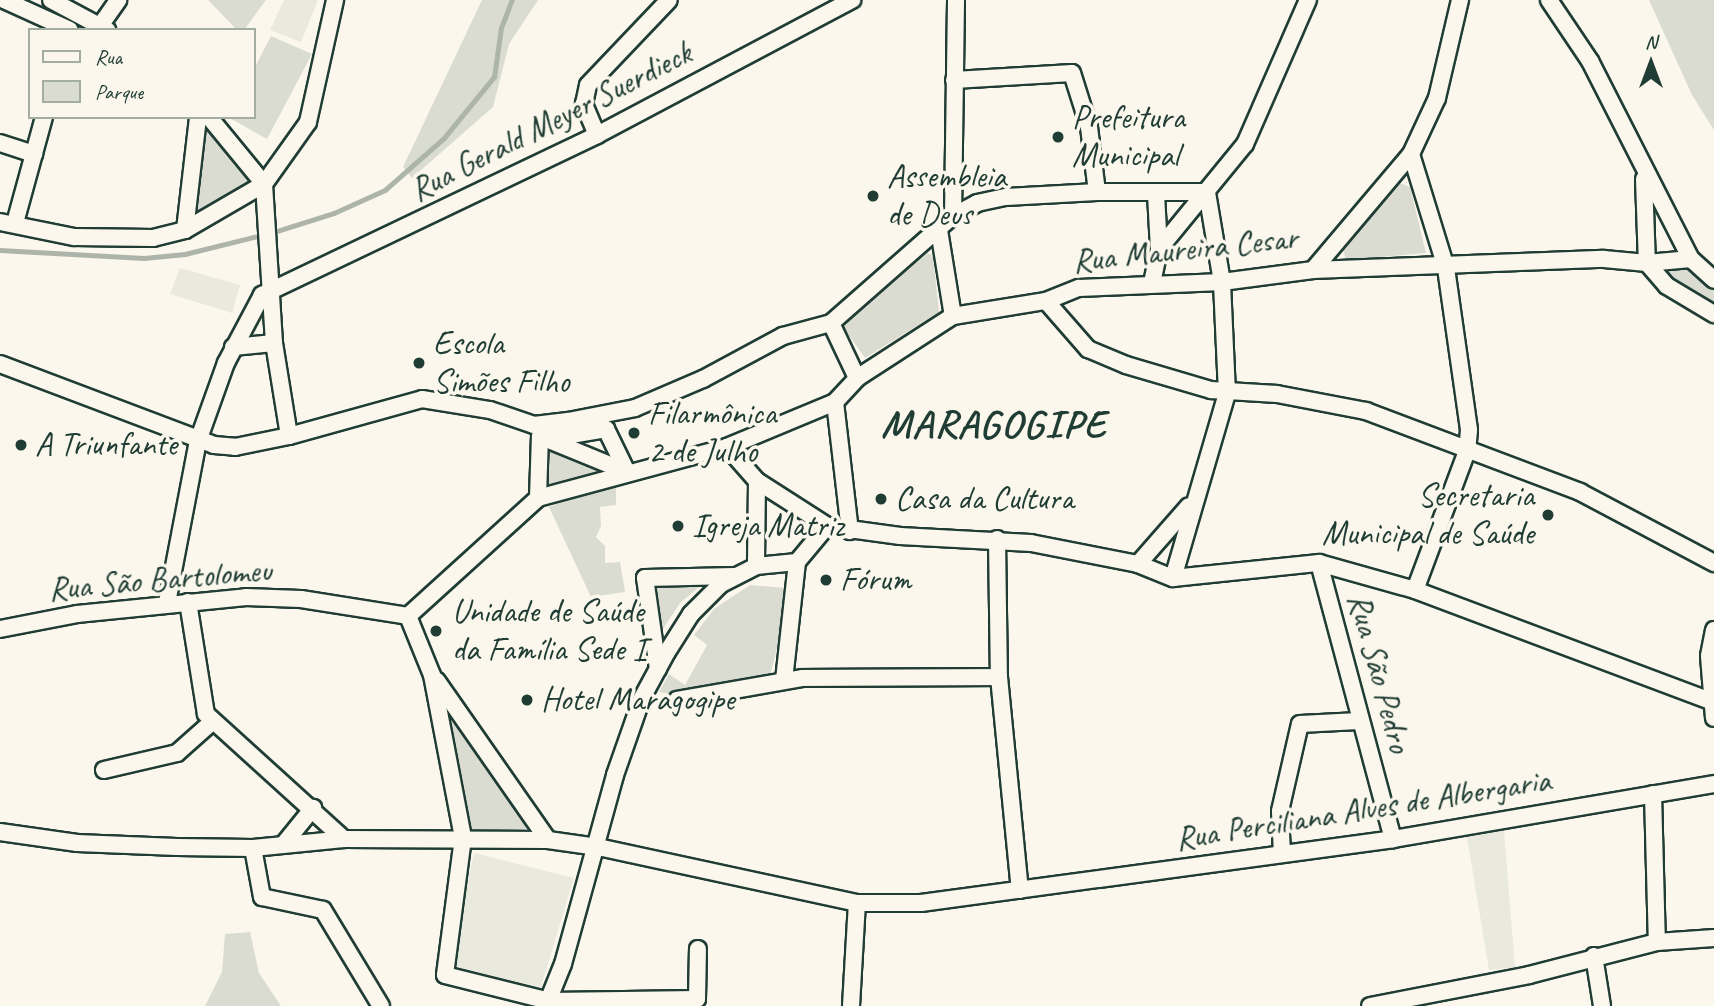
<!DOCTYPE html>
<meta charset="utf-8">
<style>
body{margin:0}
#map{position:relative;width:1714px;height:1006px;overflow:hidden;background:#fbf7ec;font-family:Caveat,sans-serif}
div>[style]{position:absolute}
[style*='--x']{left:calc(var(--x)*1px);top:calc(var(--y)*1px);width:calc(var(--w)*1px);rotate:calc(var(--a)*1deg)}
.built>*{inset:0;background:#eae9de}
.green>*{inset:0;background:#dbdcd1}
.stream>*{height:4.5px;margin:-2.25px;padding:0 2.25px;transform-origin:2.25px;border-radius:2.25px;background:#adb4aa}
.roads{filter:drop-shadow(2px 0 #1f3d34) drop-shadow(-2px 0 #1f3d34) drop-shadow(0 2px #1f3d34) drop-shadow(0 -2px #1f3d34)}
.minor>*{height:16px;margin:-8px;padding:0 8px;transform-origin:8px;border-radius:8px;background:#fbf7ec}
.dots>*{width:19px;height:19px;translate:-50% -50%;box-sizing:border-box;border:4px solid #fbf7ec;border-radius:50%}
span{translate:-50% -50%;white-space:nowrap;text-align:center;line-height:1.15;-webkit-text-stroke:7px #fbf7ec;paint-order:stroke}
.poi-label{font-size:33px;color:#1f3d34}
.left{translate:0 -50%;text-align:left}
.right{translate:-100% -50%;text-align:right}
.street-label{font-size:33px;color:#1f3d34}
.district-label{font-size:40px;color:#1f3d34;font-weight:700;letter-spacing:2px}
.legend{position:absolute;left:28px;top:28px;width:228px;height:91px;box-sizing:border-box;background:#fbf7ec;border:2px solid #a3ada2;margin:0;padding:9px 12px;list-style:none;font-size:21px;color:#1f3d34}
.legend li{display:flex;align-items:center;gap:14px;height:35px}
.legend b{width:35px;border:2px solid #a3ada2}
.north{position:absolute;left:1616px;top:28px;width:70px;height:70px;-webkit-text-stroke:5px #fbf7ec;paint-order:stroke;rotate:0deg;font-size:19px;font-weight:700;line-height:28px;text-align:center;color:#1f3d34}
.north::after{content:'';display:block;margin:auto;width:24px;height:32px;background:#1f3d34;clip-path:polygon(50% 0,100% 100%,50% 72%,0 100%)}
</style>
<div id="map">
<div class="built">
<div style="clip-path:polygon(284px 0,318px 0,301px 42px,270px 30px)"></div>
<div style="clip-path:polygon(180px 268px,240px 285px,232px 313px,170px 294px)"></div>
<div style="clip-path:polygon(1504px 831px,1515px 967px,1489px 970px,1467px 837px)"></div>
<div style="clip-path:polygon(474px 853px,574px 878px,540px 990px,450px 966px)"></div>
</div>
<div class="green">
<div style="clip-path:polygon(208px 0,266px 0,244px 30px,237px 30px)"></div>
<div style="clip-path:polygon(482px 0,538px 0,509px 44px,493px 107px,412px 178px,403px 167px)"></div>
<div style="clip-path:polygon(1649px 0,1714px 0,1714px 130px,1692px 95px)"></div>
<div style="clip-path:polygon(271px 36px,312px 54px,267px 139px,228px 117px,254px 117px,254px 69px)"></div>
<div style="clip-path:polygon(205px 126px,252px 179px,194px 217px)"></div>
<div style="clip-path:polygon(1400px 183px,1410px 187px,1426px 253px,1346px 260px,1343px 250px)"></div>
<div style="clip-path:polygon(928px 253px,933px 256px,939px 312px,865px 358px,841px 324px)"></div>
<div style="clip-path:polygon(1671px 269px,1692px 269px,1714px 290px,1714px 304px,1665px 278px)"></div>
<div style="clip-path:polygon(547px 448px,600px 469px,600px 471px,545px 486px)"></div>
<div style="clip-path:polygon(616px 482px,616px 505px,600px 507px,601px 526px,596px 537px,605px 546px,605px 563px,620px 562px,625px 592px,591px 597px,549px 507px)"></div>
<div style="clip-path:polygon(650px 582px,705px 582px,680px 603px,659px 635px)"></div>
<div style="clip-path:polygon(750px 585px,786px 588px,790px 596px,770px 676px,677px 695px,659px 692px,669px 674px,685px 685px,707px 645px,694px 635px,714px 609px)"></div>
<div style="clip-path:polygon(454px 722px,527px 826px,524px 831px,470px 829px,450px 725px)"></div>
<div style="clip-path:polygon(250px 932px,259px 973px,281px 1006px,205px 1006px,222px 972px,225px 934px)"></div>
</div>
<div class="stream">
<div style="--x:271;--y:233;--w:66;--a:-17.6"></div>
<div style="--x:334;--y:213;--w:56;--a:-24.3"></div>
<div style="--x:385;--y:190;--w:79;--a:-41.4"></div>
<div style="--x:444;--y:138;--w:79;--a:-50.7"></div>
<div style="--x:494;--y:77;--w:49;--a:-81.9"></div>
<div style="--x:501;--y:28;--w:30;--a:-69"></div>
<div style="--x:0;--y:250;--w:144;--a:3.2"></div>
<div style="--x:144;--y:258;--w:41;--a:-5.6"></div>
<div style="--x:185;--y:254;--w:79;--a:-13.9"></div>
</div>
<div class="roads">
<div class="minor">
<div style="--x:4;--y:0;--w:72;--a:24.4"></div>
<div style="--x:51;--y:0;--w:64;--a:28.2"></div>
<div style="--x:1549;--y:0;--w:73;--a:56.1"></div>
<div style="--x:1590;--y:61;--w:222;--a:63"></div>
<div style="--x:1691;--y:259;--w:31;--a:42"></div>
<div style="--x:100;--y:26;--w:32;--a:-55"></div>
<div style="--x:954;--y:80;--w:118;--a:-3.4"></div>
<div style="--x:1072;--y:73;--w:57;--a:72.5"></div>
<div style="--x:1089;--y:127;--w:65;--a:83"></div>
<div style="--x:209;--y:117;--w:87;--a:50.6"></div>
<div style="--x:264;--y:184;--w:159;--a:86.4"></div>
<div style="--x:274;--y:343;--w:94;--a:80.8"></div>
<div style="--x:597;--y:135;--w:34;--a:-113"></div>
<div style="--x:584;--y:104;--w:19;--a:-78"></div>
<div style="--x:588;--y:85;--w:117;--a:-46.4"></div>
<div style="--x:0;--y:143;--w:36;--a:18"></div>
<div style="--x:1411;--y:154;--w:119;--a:72.9"></div>
<div style="--x:1446;--y:268;--w:164;--a:81.9"></div>
<div style="--x:1469;--y:430;--w:21;--a:95"></div>
<div style="--x:1467;--y:451;--w:148;--a:110.5"></div>
<div style="--x:1644;--y:179;--w:84;--a:88"></div>
<div style="--x:1647;--y:263;--w:44;--a:-5.2"></div>
<div style="--x:1156;--y:194;--w:55;--a:86.9"></div>
<div style="--x:953;--y:216;--w:216;--a:-89.2"></div>
<div style="--x:0;--y:222;--w:76;--a:11.5"></div>
<div style="--x:74;--y:237;--w:79;--a:0.7"></div>
<div style="--x:153;--y:238;--w:33;--a:-14"></div>
<div style="--x:185;--y:230;--w:91;--a:-30.2"></div>
<div style="--x:264;--y:184;--w:76;--a:-54.6"></div>
<div style="--x:308;--y:122;--w:125;--a:-77.5"></div>
<div style="--x:15;--y:223;--w:110;--a:-74.7"></div>
<div style="--x:185;--y:230;--w:114;--a:-83.4"></div>
<div style="--x:939;--y:230;--w:87;--a:80.8"></div>
<div style="--x:1313;--y:270;--w:291;--a:-2.2"></div>
<div style="--x:1604;--y:259;--w:43;--a:5.3"></div>
<div style="--x:1647;--y:263;--w:30;--a:49"></div>
<div style="--x:1667;--y:286;--w:55;--a:30.8"></div>
<div style="--x:1152;--y:283;--w:35;--a:-78"></div>
<div style="--x:1159;--y:249;--w:136;--a:-50.7"></div>
<div style="--x:1245;--y:144;--w:157;--a:-66.4"></div>
<div style="--x:1046;--y:301;--w:64;--a:48.8"></div>
<div style="--x:1088;--y:349;--w:41;--a:22.8"></div>
<div style="--x:1126;--y:365;--w:89;--a:16.4"></div>
<div style="--x:1211;--y:390;--w:66;--a:3.5"></div>
<div style="--x:1277;--y:394;--w:91;--a:10.8"></div>
<div style="--x:1366;--y:411;--w:229;--a:20.7"></div>
<div style="--x:1580;--y:492;--w:152;--a:27.9"></div>
<div style="--x:1046;--y:301;--w:35;--a:-22"></div>
<div style="--x:1079;--y:288;--w:143;--a:-2.4"></div>
<div style="--x:1222;--y:282;--w:92;--a:-7.5"></div>
<div style="--x:1313;--y:270;--w:152;--a:-49.8"></div>
<div style="--x:1411;--y:154;--w:62;--a:-65.1"></div>
<div style="--x:1437;--y:98;--w:101;--a:-76.8"></div>
<div style="--x:831;--y:323;--w:61;--a:64.7"></div>
<div style="--x:233;--y:347;--w:41;--a:-5.6"></div>
<div style="--x:0;--y:364;--w:229;--a:20.7"></div>
<div style="--x:214;--y:445;--w:21;--a:5"></div>
<div style="--x:235;--y:447;--w:55;--a:-11.5"></div>
<div style="--x:289;--y:436;--w:138;--a:-15.5"></div>
<div style="--x:422;--y:399;--w:69;--a:9.2"></div>
<div style="--x:490;--y:410;--w:46;--a:18.8"></div>
<div style="--x:534;--y:425;--w:34;--a:-7"></div>
<div style="--x:568;--y:421;--w:68;--a:-11"></div>
<div style="--x:635;--y:408;--w:74;--a:-23.1"></div>
<div style="--x:703;--y:379;--w:91;--a:-28.3"></div>
<div style="--x:783;--y:336;--w:50;--a:-15.2"></div>
<div style="--x:831;--y:323;--w:162;--a:-41.3"></div>
<div style="--x:953;--y:216;--w:27;--a:-28"></div>
<div style="--x:977;--y:203;--w:30;--a:-12"></div>
<div style="--x:1006;--y:197;--w:91;--a:-3.1"></div>
<div style="--x:1097;--y:192;--w:110;--a:0"></div>
<div style="--x:835;--y:402;--w:130;--a:83.4"></div>
<div style="--x:547;--y:439;--w:60;--a:-9.6"></div>
<div style="--x:606;--y:429;--w:48;--a:64"></div>
<div style="--x:549;--y:440;--w:84;--a:22.3"></div>
<div style="--x:727;--y:447;--w:45;--a:48.6"></div>
<div style="--x:757;--y:481;--w:85;--a:90.7"></div>
<div style="--x:757;--y:481;--w:83;--a:32.7"></div>
<div style="--x:538;--y:498;--w:62;--a:-88.2"></div>
<div style="--x:997;--y:539;--w:138;--a:89.2"></div>
<div style="--x:999;--y:677;--w:214;--a:84.4"></div>
<div style="--x:797;--y:562;--w:47;--a:-50.2"></div>
<div style="--x:827;--y:526;--w:74;--a:7.8"></div>
<div style="--x:900;--y:536;--w:131;--a:3.1"></div>
<div style="--x:1031;--y:543;--w:109;--a:11.1"></div>
<div style="--x:1138;--y:564;--w:38;--a:22"></div>
<div style="--x:1173;--y:578;--w:147;--a:-5.9"></div>
<div style="--x:1319;--y:563;--w:100;--a:15.7"></div>
<div style="--x:1415;--y:590;--w:315;--a:20.6"></div>
<div style="--x:1319;--y:563;--w:286;--a:75"></div>
<div style="--x:1138;--y:564;--w:77;--a:-48.7"></div>
<div style="--x:1173;--y:578;--w:193;--a:-73.7"></div>
<div style="--x:1227;--y:393;--w:111;--a:-92.6"></div>
<div style="--x:1222;--y:282;--w:91;--a:-99.5"></div>
<div style="--x:188;--y:602;--w:113;--a:80.9"></div>
<div style="--x:206;--y:714;--w:186;--a:42.2"></div>
<div style="--x:167;--y:603;--w:165;--a:-79.2"></div>
<div style="--x:198;--y:441;--w:83;--a:-70.3"></div>
<div style="--x:226;--y:363;--w:77;--a:-62.1"></div>
<div style="--x:262;--y:295;--w:371;--a:-25.5"></div>
<div style="--x:597;--y:135;--w:289;--a:-27.9"></div>
<div style="--x:408;--y:616;--w:176;--a:-42.2"></div>
<div style="--x:538;--y:498;--w:196;--a:-15.1"></div>
<div style="--x:727;--y:447;--w:117;--a:-22.6"></div>
<div style="--x:835;--y:402;--w:33;--a:-47"></div>
<div style="--x:857;--y:378;--w:114;--a:-32.9"></div>
<div style="--x:953;--y:316;--w:94;--a:-9.2"></div>
<div style="--x:408;--y:616;--w:64;--a:67.9"></div>
<div style="--x:432;--y:675;--w:166;--a:79.2"></div>
<div style="--x:463;--y:838;--w:138;--a:97.5"></div>
<div style="--x:445;--y:975;--w:107;--a:14"></div>
<div style="--x:549;--y:1001;--w:148;--a:-0.8"></div>
<div style="--x:697;--y:999;--w:50;--a:-88.9"></div>
<div style="--x:0;--y:629;--w:78;--a:-11"></div>
<div style="--x:77;--y:614;--w:170;--a:-5.7"></div>
<div style="--x:246;--y:597;--w:55;--a:2.1"></div>
<div style="--x:301;--y:599;--w:108;--a:9"></div>
<div style="--x:1714;--y:630;--w:26;--a:101"></div>
<div style="--x:1709;--y:656;--w:62;--a:85.4"></div>
<div style="--x:658;--y:669;--w:92;--a:-98.1"></div>
<div style="--x:645;--y:578;--w:90;--a:-1.3"></div>
<div style="--x:784;--y:680;--w:119;--a:-83.7"></div>
<div style="--x:437;--y:681;--w:194;--a:55.1"></div>
<div style="--x:677;--y:700;--w:128;--a:-9.9"></div>
<div style="--x:803;--y:678;--w:196;--a:-0.3"></div>
<div style="--x:104;--y:770;--w:75;--a:-13.1"></div>
<div style="--x:177;--y:753;--w:47;--a:-41.5"></div>
<div style="--x:1653;--y:794;--w:148;--a:88.5"></div>
<div style="--x:0;--y:832;--w:78;--a:8.1"></div>
<div style="--x:77;--y:843;--w:100;--a:2.3"></div>
<div style="--x:177;--y:847;--w:76;--a:0.8"></div>
<div style="--x:253;--y:848;--w:91;--a:-5.6"></div>
<div style="--x:344;--y:839;--w:204;--a:0.3"></div>
<div style="--x:548;--y:840;--w:50;--a:8"></div>
<div style="--x:598;--y:847;--w:265;--a:12.2"></div>
<div style="--x:857;--y:903;--w:64;--a:0"></div>
<div style="--x:921;--y:903;--w:476;--a:-7.7"></div>
<div style="--x:1393;--y:839;--w:326;--a:-9.7"></div>
<div style="--x:283;--y:845;--w:48;--a:-51"></div>
<div style="--x:253;--y:848;--w:50;--a:79.6"></div>
<div style="--x:262;--y:897;--w:62;--a:12"></div>
<div style="--x:323;--y:910;--w:112;--a:58.9"></div>
<div style="--x:1282;--y:854;--w:43;--a:-92.7"></div>
<div style="--x:1280;--y:811;--w:89;--a:-77.1"></div>
<div style="--x:1300;--y:724;--w:59;--a:-2.9"></div>
<div style="--x:1594;--y:956;--w:51;--a:80.9"></div>
<div style="--x:546;--y:1006;--w:45;--a:-68"></div>
<div style="--x:563;--y:964;--w:196;--a:-74.6"></div>
<div style="--x:615;--y:775;--w:82;--a:-70.7"></div>
<div style="--x:642;--y:698;--w:52;--a:-61.5"></div>
<div style="--x:667;--y:652;--w:45;--a:-57.7"></div>
<div style="--x:691;--y:614;--w:42;--a:-45"></div>
<div style="--x:721;--y:584;--w:39;--a:-27"></div>
<div style="--x:756;--y:566;--w:41;--a:-5.6"></div>
<div style="--x:851;--y:1006;--w:103;--a:-86.7"></div>
<div style="--x:1370;--y:1006;--w:162;--a:-11"></div>
<div style="--x:1529;--y:975;--w:132;--a:-14.5"></div>
<div style="--x:1657;--y:942;--w:57;--a:-4"></div>
</div>
</div>
<div class="dots">
<div style="left:1058px;top:137px;background:#1f3d34"></div>
<div style="left:873px;top:196px;background:#1f3d34"></div>
<div style="left:419px;top:363px;background:#1f3d34"></div>
<div style="left:634px;top:433px;background:#1f3d34"></div>
<div style="left:21px;top:445px;background:#1f3d34"></div>
<div style="left:881px;top:499px;background:#1f3d34"></div>
<div style="left:1548px;top:515px;background:#1f3d34"></div>
<div style="left:678px;top:526px;background:#1f3d34"></div>
<div style="left:826px;top:580px;background:#1f3d34"></div>
<div style="left:436px;top:631px;background:#1f3d34"></div>
<div style="left:527px;top:700px;background:#1f3d34"></div>
</div>
<div class="poi-label">
<span class="left" style="left:1072px;top:137px">Prefeitura<br>Municipal</span>
<span class="left" style="left:887px;top:196px">Assembleia<br>de Deus</span>
<span class="left" style="left:433px;top:363px">Escola<br>Simões Filho</span>
<span class="left" style="left:648px;top:433px">Filarmônica<br>2 de Julho</span>
<span class="left" style="left:35px;top:445px">A Triunfante</span>
<span class="right" style="left:1534px;top:515px">Secretaria<br>Municipal de Saúde</span>
<span class="left" style="left:895px;top:499px">Casa da Cultura</span>
<span class="left" style="left:692px;top:526px">Igreja Matriz</span>
<span class="left" style="left:840px;top:580px">Fórum</span>
<span class="left" style="left:452px;top:631px">Unidade de Saúde<br>da Família Sede I</span>
<span class="left" style="left:541px;top:700px">Hotel Maragogipe</span>
</div>
<div class="street-label">
<span style="left:551px;top:122px;rotate:-27deg">Rua Gerald Meyer Suerdieck</span>
<span style="left:1185px;top:250px;rotate:-6deg">Rua Maureira Cesar</span>
<span style="left:160px;top:580px;rotate:-5deg">Rua São Bartolomeu</span>
<span style="left:1379px;top:673px;rotate:75deg">Rua São Pedro</span>
<span style="left:1363px;top:810px;rotate:-9deg">Rua Perciliana Alves de Albergaria</span>
</div>
<div class="district-label">
<span style="left:994px;top:424px">MARAGOGIPE</span>
</div>
<ul class="legend">
<li><b style="height:9px;background:#fbf7ec"></b>Rua</li>
<li><b style="height:19px;background:#dbdcd1"></b>Parque</li>
</ul>
<div class="north">N</div>
</div>
